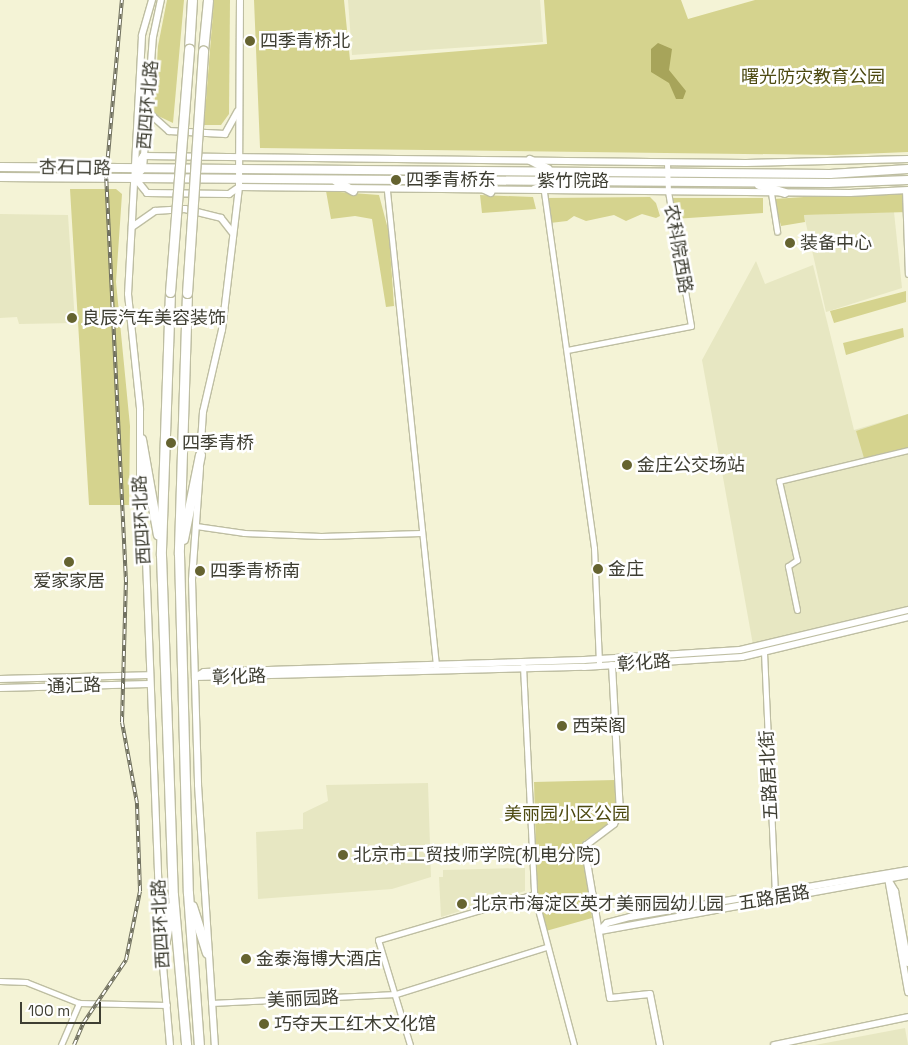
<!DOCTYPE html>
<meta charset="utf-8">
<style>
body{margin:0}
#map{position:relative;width:908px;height:1045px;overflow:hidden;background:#f4f3d6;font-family:"Space Grotesk","Noto Sans SC",sans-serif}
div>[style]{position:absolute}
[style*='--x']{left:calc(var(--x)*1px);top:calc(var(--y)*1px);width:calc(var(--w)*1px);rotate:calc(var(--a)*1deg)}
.built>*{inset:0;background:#e7e7c2}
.green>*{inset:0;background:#d5d38e}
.water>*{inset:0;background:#a7a45a}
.roads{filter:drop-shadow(1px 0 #bebea2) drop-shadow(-1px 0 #bebea2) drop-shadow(0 1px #bebea2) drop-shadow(0 -1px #bebea2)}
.minor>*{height:5px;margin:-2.5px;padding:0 2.5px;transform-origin:2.5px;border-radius:2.5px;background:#fff}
.tertiary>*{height:6px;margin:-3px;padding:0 3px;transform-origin:3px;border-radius:3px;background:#fff}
.primary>*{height:8px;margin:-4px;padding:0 4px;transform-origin:4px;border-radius:4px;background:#fff}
.trunk>*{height:9px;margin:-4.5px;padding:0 4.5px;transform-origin:4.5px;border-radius:4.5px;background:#fff}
.rail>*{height:4px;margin-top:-2px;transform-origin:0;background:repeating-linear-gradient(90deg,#fff 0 5.5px,#70705f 0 11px);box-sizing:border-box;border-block:1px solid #70705f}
.bridges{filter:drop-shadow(1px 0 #bebea2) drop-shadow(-1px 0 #bebea2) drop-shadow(0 1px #bebea2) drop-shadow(0 -1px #bebea2)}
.trunk-bridge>*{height:9px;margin:-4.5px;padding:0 4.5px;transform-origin:4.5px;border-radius:4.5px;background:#fff}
.dots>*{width:14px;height:14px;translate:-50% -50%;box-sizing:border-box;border:2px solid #fff;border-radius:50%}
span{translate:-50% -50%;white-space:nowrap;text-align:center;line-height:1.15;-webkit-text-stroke:5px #fff;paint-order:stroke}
.poi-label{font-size:18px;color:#3e3e32}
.left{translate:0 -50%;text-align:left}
.park-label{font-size:18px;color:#4d4a11}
.street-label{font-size:18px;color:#3e3e32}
.scale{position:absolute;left:20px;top:1002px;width:81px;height:22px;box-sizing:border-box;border:2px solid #3e3e32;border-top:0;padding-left:6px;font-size:15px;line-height:18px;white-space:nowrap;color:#3e3e32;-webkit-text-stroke:4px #fff;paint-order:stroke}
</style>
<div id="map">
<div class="built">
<div style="clip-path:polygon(348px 0,540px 0,543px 42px,352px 55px)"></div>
<div style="clip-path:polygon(894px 212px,902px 288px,826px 312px,804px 215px)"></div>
<div style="clip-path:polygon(0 214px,68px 215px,75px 323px,19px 324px,17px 317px,0 318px)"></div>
<div style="clip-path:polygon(756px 261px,765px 284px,813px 265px,854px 430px,908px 414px,908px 606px,753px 645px,702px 360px)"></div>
<div style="clip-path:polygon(428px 783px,431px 877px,392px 889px,258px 899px,256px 832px,303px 829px,303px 813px,328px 801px,326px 785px)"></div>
<div style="clip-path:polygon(525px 868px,525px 891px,441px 917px,439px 877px,443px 877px,443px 870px)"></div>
<div style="clip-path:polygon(905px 1028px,908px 1045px,815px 1045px)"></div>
</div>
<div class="green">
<div style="clip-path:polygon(167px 0,184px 0,173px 123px,154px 114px,158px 46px)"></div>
<div style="clip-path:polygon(214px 0,230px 0,229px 114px,221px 125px,204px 125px)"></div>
<div style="clip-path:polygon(254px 0,344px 0,350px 60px,547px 44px,544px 0,681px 0,688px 19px,755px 0,908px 0,908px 152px,835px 155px,260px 148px)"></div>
<div style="clip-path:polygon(70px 189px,116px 189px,122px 194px,116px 282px,130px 426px,129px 505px,89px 505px)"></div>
<div style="clip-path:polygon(908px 190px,908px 212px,804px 215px,805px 222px,781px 226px,774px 199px)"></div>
<div style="clip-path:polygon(326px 191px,379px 195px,389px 233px,394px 306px,386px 307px,372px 219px,355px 216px,331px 219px)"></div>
<div style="clip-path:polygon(480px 195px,533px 197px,536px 209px,482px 213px)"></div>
<div style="clip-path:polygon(650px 197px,656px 203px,660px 216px,656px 218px,642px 214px,626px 221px,614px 215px,586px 221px,574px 216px,567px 221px,550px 223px,546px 198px)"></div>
<div style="clip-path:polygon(670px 198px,763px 198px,763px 213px,674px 219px)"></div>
<div style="clip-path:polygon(906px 291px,906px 302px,834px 323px,830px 311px)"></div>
<div style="clip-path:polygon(903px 328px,904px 337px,846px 355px,843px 343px)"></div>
<div style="clip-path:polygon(908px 414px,908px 448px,864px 458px,856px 431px)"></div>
<div style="clip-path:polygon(615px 780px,618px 811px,612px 822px,584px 841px,592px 918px,546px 931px,537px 889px,534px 782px)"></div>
</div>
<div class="water">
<div style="clip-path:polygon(658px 43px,672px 49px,669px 70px,686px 91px,683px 99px,676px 99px,669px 83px,651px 72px,651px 49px)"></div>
</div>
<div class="roads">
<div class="minor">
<div style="--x:905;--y:190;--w:84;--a:88"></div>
<div style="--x:387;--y:191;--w:480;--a:84.1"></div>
<div style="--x:544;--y:192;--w:359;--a:82"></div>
<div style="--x:594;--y:548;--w:115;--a:87.5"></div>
<div style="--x:771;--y:193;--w:39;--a:81"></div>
<div style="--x:567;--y:350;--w:126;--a:-11"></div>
<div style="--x:691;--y:326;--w:136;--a:-99.7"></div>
<div style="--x:668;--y:192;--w:30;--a:-92"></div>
<div style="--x:196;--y:526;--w:49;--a:8.3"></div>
<div style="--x:244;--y:533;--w:77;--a:2.2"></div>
<div style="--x:321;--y:536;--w:100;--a:-1.7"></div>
<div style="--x:797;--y:610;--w:45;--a:-101.6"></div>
<div style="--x:788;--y:566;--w:11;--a:-34"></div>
<div style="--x:797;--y:560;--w:81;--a:-102.8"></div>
<div style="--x:779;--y:481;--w:133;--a:-13.5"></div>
<div style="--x:764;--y:652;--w:242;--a:87.4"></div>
<div style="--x:523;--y:666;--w:228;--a:87.2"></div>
<div style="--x:534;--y:894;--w:156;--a:75.2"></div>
<div style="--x:0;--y:981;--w:26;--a:2"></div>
<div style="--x:26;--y:982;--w:57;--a:21.6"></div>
<div style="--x:79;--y:1003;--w:88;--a:1.3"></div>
<div style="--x:211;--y:1003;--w:185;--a:-2.8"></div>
<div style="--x:396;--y:994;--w:157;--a:-17.4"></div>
<div style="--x:61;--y:1045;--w:46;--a:-66.8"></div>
<div style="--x:410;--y:1045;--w:110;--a:-106.9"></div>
<div style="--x:378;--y:940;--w:163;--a:-16.4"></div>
</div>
<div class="tertiary">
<div style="--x:152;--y:0;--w:37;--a:106"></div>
<div style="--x:142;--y:36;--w:258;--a:93.1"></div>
<div style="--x:128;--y:294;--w:116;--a:84"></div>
<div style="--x:140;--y:409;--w:104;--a:90"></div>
<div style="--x:140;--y:513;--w:47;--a:82.7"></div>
<div style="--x:146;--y:560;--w:384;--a:87.8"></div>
<div style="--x:149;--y:113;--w:27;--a:42"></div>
<div style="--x:169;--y:131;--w:56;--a:3.1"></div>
<div style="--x:225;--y:134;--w:26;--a:-61"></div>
<div style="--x:134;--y:168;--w:15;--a:-53"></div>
<div style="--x:143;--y:156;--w:603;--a:0.67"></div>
<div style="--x:746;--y:163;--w:162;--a:-1.4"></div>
<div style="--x:135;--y:178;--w:19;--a:51"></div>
<div style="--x:147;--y:193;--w:82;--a:0.7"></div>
<div style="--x:229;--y:194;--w:12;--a:-35"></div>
<div style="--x:239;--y:187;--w:611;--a:0.56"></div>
<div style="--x:850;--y:193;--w:58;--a:-3"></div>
<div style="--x:135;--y:178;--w:12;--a:-48"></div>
<div style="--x:143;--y:169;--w:132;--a:-85.7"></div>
<div style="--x:153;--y:37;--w:38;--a:-78"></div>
<div style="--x:132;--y:227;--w:28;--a:-35"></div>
<div style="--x:155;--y:211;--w:30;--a:-4"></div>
<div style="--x:185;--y:209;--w:37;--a:14"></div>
<div style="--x:221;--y:218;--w:18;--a:52"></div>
<div style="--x:200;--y:458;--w:46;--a:-86.3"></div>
<div style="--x:203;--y:412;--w:84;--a:-77"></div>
<div style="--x:222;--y:330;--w:144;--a:-83.2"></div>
<div style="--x:239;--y:187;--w:187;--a:-89.7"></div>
<div style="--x:200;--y:468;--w:112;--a:94.1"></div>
<div style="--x:192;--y:580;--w:205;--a:88.3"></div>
<div style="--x:198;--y:785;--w:261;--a:86.3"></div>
<div style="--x:612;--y:665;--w:147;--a:86.9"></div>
<div style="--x:620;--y:812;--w:13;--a:117"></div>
<div style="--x:614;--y:824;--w:35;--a:143"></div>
<div style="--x:586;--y:845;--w:17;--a:87"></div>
<div style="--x:587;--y:862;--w:138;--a:80.4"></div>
<div style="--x:610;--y:998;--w:40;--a:-5.7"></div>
<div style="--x:650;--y:994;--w:52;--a:78.9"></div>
<div style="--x:195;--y:677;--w:10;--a:-29"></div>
<div style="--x:204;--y:672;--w:380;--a:-1.8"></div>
<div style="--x:584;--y:660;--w:156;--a:-3.7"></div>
<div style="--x:740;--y:650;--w:173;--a:-13.4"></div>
<div style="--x:195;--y:677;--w:389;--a:-1.5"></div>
<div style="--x:584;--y:667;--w:158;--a:-3.6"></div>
<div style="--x:742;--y:657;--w:171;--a:-13.5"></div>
<div style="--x:0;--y:679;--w:148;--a:-1.5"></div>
<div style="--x:0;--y:688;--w:149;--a:-1.5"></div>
<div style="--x:888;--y:878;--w:116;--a:80"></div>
<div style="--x:889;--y:881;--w:12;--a:59"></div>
<div style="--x:895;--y:891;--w:73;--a:79.8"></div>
<div style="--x:599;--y:931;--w:11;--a:-45"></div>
<div style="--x:607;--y:923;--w:24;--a:-15"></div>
<div style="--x:630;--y:917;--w:282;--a:-9.6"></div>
<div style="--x:600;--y:931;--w:313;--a:-10.3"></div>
<div style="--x:162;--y:954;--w:91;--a:85"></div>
<div style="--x:774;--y:1045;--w:137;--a:-11.8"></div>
</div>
<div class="primary">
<div style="--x:530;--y:160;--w:20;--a:27"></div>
<div style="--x:0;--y:167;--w:830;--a:0.48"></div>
<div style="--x:830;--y:174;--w:78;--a:-3.7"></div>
<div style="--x:0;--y:177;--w:829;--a:0.41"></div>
<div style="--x:829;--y:183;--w:79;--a:-2.2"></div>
<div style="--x:336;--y:181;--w:20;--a:30"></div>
<div style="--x:468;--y:181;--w:25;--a:26"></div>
<div style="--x:759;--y:185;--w:27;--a:17"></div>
</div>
<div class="trunk">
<div style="--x:189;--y:49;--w:49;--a:-86.5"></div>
<div style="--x:203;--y:51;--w:51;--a:-84.4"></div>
<div style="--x:170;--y:292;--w:263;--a:92"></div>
<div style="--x:161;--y:555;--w:340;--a:88"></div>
<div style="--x:173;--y:895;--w:151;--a:85"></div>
<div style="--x:187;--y:293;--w:261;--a:91.8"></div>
<div style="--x:179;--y:554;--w:339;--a:88.5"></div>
<div style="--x:188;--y:893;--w:152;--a:85.9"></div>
<div style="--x:141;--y:439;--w:97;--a:80"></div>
<div style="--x:183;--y:539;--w:86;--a:-78.6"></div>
<div style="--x:192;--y:906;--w:49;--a:72.3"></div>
<div style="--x:162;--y:957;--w:51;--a:-79.8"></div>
</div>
</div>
<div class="rail">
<div style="--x:74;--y:1045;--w:25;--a:-67"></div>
<div style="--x:84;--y:1022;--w:75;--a:-55.9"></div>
<div style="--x:126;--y:960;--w:70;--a:-78.5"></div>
<div style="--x:140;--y:891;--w:88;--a:-92"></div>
<div style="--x:137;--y:803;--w:82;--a:-100.5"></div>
<div style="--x:122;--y:722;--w:140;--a:-88.4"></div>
<div style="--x:126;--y:582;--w:404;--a:-92.8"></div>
<div style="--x:106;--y:178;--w:179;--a:-84.9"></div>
</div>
<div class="bridges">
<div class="trunk-bridge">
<div style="--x:170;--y:292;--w:244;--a:-85.5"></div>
<div style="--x:187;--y:293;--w:243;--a:-86.2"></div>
</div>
</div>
<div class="dots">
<div style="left:250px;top:41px;background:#656330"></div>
<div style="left:396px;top:180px;background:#656330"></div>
<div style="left:790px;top:243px;background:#656330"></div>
<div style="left:72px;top:318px;background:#656330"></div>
<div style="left:171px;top:443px;background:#656330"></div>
<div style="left:627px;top:465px;background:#656330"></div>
<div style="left:69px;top:562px;background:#656330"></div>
<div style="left:598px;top:569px;background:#656330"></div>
<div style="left:200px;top:571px;background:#656330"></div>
<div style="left:562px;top:726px;background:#656330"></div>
<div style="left:343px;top:855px;background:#656330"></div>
<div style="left:462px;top:904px;background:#656330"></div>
<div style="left:246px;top:959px;background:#656330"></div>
<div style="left:264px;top:1024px;background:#656330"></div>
</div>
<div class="poi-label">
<span class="left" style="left:260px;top:41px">四季青桥北</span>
<span class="left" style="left:406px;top:180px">四季青桥东</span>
<span class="left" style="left:800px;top:243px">装备中心</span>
<span class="left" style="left:82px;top:318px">良辰汽车美容装饰</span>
<span class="left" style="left:182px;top:443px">四季青桥</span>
<span class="left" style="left:637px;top:465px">金庄公交场站</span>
<span class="left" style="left:608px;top:569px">金庄</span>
<span class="left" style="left:210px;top:571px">四季青桥南</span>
<span style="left:69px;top:581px">爱家家居</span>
<span class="left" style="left:572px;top:726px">西荣阁</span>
<span class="left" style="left:353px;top:855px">北京市工贸技师学院(机电分院)</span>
<span class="left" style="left:472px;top:904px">北京市海淀区英才美丽园幼儿园</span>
<span class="left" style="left:256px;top:959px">金泰海博大酒店</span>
<span class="left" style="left:274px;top:1024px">巧夺天工红木文化馆</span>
</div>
<div class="park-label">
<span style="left:813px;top:77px">曙光防灾教育公园</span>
<span style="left:567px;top:814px">美丽园小区公园</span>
</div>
<div class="street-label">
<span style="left:148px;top:105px;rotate:-85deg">西四环北路</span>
<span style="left:75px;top:168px;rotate:1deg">杏石口路</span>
<span style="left:573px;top:181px">紫竹院路</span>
<span style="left:678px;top:249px;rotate:80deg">农科院西路</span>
<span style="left:142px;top:520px;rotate:-93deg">西四环北路</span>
<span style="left:644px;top:663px;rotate:-4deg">彰化路</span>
<span style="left:239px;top:677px;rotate:-2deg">彰化路</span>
<span style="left:74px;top:686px;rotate:-2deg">通汇路</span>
<span style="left:769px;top:775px;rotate:-93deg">五路居北街</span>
<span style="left:774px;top:898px;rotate:-10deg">五路居路</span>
<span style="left:161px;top:924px;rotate:-93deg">西四环北路</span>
<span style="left:303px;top:999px;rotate:-3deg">美丽园路</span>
</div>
<div class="scale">100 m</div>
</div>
